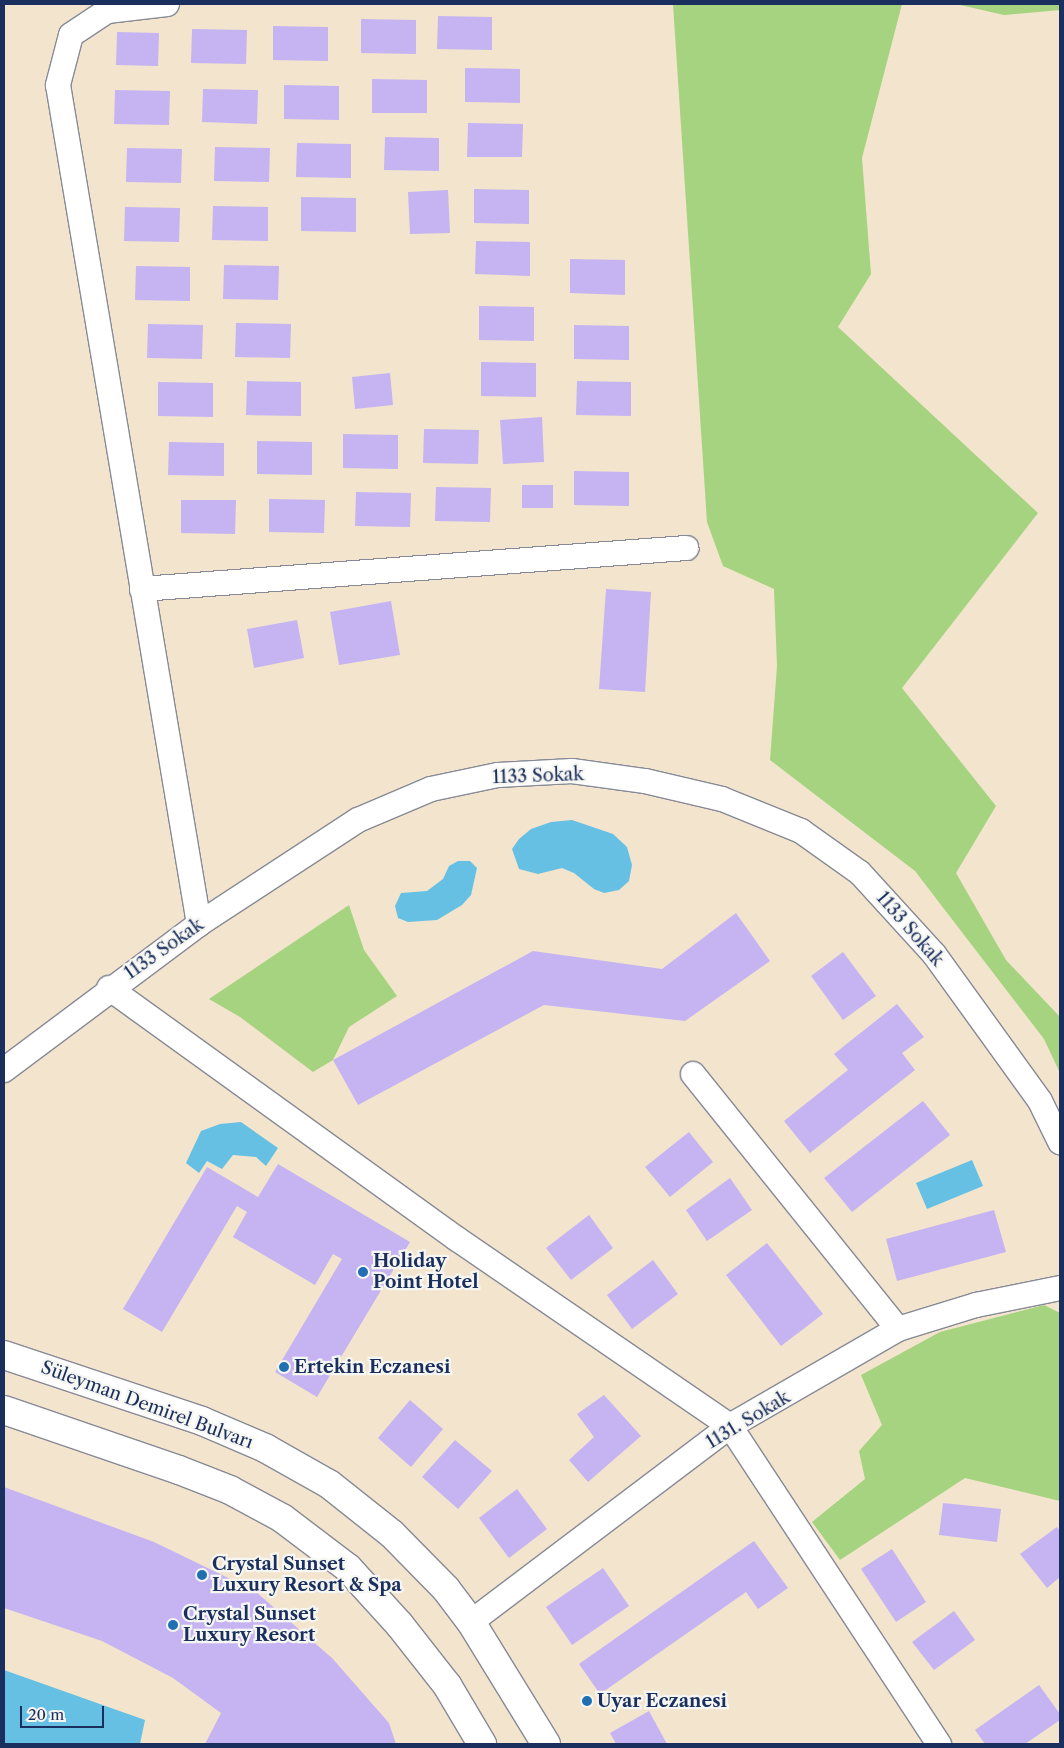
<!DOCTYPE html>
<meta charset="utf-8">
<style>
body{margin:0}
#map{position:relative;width:1064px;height:1748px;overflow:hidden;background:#f3e4cd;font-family:"Libre Caslon Text",serif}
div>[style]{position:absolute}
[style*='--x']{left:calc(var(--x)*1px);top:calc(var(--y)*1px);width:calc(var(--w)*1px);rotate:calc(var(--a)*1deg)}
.green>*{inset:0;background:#a5d380}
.water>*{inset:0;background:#66c0e4}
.building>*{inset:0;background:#c5b4f1}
.roads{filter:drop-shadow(1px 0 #878a96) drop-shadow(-1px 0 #878a96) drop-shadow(0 1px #878a96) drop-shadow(0 -1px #878a96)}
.minor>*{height:24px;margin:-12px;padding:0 12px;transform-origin:12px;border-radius:12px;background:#fff}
.secondary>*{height:28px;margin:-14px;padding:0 14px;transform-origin:14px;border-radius:14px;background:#fff}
.dots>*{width:14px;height:14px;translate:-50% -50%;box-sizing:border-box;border:2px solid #f6f6f2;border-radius:50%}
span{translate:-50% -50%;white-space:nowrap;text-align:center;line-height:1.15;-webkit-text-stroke:4.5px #f6f6f2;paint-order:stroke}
.street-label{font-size:18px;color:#1b2f5e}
.poi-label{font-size:18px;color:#1b2f5e;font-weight:700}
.left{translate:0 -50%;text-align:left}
.frame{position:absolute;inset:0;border:5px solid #1b2f5e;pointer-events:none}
.scale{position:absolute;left:20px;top:1706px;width:84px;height:22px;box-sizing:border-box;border:2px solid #1b2f5e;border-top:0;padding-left:6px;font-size:15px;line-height:18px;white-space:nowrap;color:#1b2f5e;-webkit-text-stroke:4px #f6f6f2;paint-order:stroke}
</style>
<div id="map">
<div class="green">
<div style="clip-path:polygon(673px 4px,902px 4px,862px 158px,871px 274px,838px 327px,1038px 513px,902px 688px,996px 806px,956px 873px,1006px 960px,1060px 1017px,1060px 1073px,1044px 1039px,915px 871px,770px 760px,777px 666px,774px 589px,723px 566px,707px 522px)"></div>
<div style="clip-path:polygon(956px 4px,1060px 4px,1060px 10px,1004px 15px)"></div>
<div style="clip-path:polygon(349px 905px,364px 950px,397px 996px,349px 1027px,333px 1060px,313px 1072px,240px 1017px,209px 999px)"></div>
<div style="clip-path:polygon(1044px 1305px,1060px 1313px,1060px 1501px,965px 1478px,840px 1560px,812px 1522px,865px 1479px,859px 1451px,882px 1425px,861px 1375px,940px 1332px)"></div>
</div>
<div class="water">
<div style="clip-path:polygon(572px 820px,613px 834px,627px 847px,632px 865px,629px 881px,619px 890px,604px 893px,594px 889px,574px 873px,562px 868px,538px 874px,519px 869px,512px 849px,519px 839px,531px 829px,551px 822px)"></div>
<div style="clip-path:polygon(458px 861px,470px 861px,477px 868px,471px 895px,462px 905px,437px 920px,408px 922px,398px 918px,395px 906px,401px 893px,427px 891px,443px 879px,449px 866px)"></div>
<div style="clip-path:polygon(241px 1122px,278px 1148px,266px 1166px,256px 1157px,233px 1155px,222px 1169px,207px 1161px,199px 1173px,186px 1163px,201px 1131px,220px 1124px)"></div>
<div style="clip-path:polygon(972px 1160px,983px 1186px,927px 1209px,916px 1183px)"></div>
<div style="clip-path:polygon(4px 1670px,145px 1720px,140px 1744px,4px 1744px)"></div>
</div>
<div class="building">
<div style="clip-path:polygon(438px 16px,492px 17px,492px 50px,437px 49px)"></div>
<div style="clip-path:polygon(361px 19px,416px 20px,416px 54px,361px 53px)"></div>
<div style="clip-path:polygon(273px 26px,328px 27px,328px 61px,273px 60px)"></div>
<div style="clip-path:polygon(192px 29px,247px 30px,246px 64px,191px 63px)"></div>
<div style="clip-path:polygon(117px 32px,159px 33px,158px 66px,116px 65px)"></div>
<div style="clip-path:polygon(465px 68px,520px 69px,520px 103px,465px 102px)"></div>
<div style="clip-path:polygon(372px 79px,427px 80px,427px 113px,372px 113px)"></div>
<div style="clip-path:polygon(284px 85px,339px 86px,339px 120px,284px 119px)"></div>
<div style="clip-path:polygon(203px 89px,258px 90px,257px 124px,202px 122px)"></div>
<div style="clip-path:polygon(115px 90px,170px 91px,169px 125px,114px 124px)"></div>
<div style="clip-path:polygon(468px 123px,523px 124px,522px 157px,467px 157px)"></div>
<div style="clip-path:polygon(385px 137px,439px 138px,439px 171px,384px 170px)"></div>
<div style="clip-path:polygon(297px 143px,351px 144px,351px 178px,296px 177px)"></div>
<div style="clip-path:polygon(215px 147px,270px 148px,269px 182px,214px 181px)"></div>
<div style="clip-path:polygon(127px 148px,182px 149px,181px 183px,126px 182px)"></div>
<div style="clip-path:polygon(474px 189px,529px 190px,529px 224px,474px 223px)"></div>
<div style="clip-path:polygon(448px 190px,450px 233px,410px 234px,408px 192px)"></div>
<div style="clip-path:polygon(301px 197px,356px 198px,356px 232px,301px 231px)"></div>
<div style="clip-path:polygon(213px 206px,268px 207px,268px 241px,212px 240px)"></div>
<div style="clip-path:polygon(125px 207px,180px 208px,179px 242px,124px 241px)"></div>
<div style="clip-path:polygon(476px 241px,530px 242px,530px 276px,475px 274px)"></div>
<div style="clip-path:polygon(570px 259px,625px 260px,625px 295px,570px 293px)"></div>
<div style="clip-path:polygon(224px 265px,279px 266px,278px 300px,223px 299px)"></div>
<div style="clip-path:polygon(136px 266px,190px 267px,190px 301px,135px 300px)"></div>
<div style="clip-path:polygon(479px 306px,534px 307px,534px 341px,479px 340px)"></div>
<div style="clip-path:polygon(236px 323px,291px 324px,290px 358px,235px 357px)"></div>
<div style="clip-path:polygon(148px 324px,203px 325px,202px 359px,147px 358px)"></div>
<div style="clip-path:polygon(574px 325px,629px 326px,629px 360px,574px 359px)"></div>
<div style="clip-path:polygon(481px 362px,536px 363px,536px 397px,481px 396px)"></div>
<div style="clip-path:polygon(390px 373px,393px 405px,355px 409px,352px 377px)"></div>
<div style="clip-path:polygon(247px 381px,301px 382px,301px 416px,246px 415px)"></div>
<div style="clip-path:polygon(577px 381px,631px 382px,631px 416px,576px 415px)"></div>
<div style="clip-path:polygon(158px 382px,213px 383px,213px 417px,158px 416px)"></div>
<div style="clip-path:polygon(542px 417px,544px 462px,503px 464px,500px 420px)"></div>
<div style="clip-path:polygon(424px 429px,479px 430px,478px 464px,423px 463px)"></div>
<div style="clip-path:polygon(343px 434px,398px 435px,398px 469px,343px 468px)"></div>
<div style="clip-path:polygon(257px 441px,312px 442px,312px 475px,257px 474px)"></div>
<div style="clip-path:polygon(169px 442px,224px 443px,224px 476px,168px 475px)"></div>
<div style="clip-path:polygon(574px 471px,629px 472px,629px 506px,574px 505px)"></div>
<div style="clip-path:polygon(522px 485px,553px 485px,553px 508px,522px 508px)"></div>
<div style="clip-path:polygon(436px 487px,491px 488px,490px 522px,435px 521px)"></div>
<div style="clip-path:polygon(356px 492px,411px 493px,410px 527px,355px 526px)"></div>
<div style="clip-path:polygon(269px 499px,325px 500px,324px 533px,269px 532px)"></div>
<div style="clip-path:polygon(181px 500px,236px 500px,235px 534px,181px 533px)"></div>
<div style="clip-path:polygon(606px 589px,651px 592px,645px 692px,599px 689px)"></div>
<div style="clip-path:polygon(391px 601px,400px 655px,339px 665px,330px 612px)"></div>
<div style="clip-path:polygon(297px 620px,304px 658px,254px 668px,247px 629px)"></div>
<div style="clip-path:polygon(736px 913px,770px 961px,685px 1021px,544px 1005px,358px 1105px,333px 1060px,533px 951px,662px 969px)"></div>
<div style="clip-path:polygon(843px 952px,876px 996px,843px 1020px,811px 976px)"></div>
<div style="clip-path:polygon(897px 1004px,924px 1037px,902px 1053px,915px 1070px,810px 1153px,784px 1121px,848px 1070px,834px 1054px)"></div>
<div style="clip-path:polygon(923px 1101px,950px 1135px,852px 1212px,824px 1178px)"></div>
<div style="clip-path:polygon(689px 1132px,713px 1162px,670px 1197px,645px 1167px)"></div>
<div style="clip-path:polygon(278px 1164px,410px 1242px,317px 1397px,275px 1372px,342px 1259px,333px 1254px,315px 1285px,233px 1237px,247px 1212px,237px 1206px,162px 1332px,123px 1309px,207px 1167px,258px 1197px)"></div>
<div style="clip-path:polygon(730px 1178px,752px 1210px,707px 1241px,686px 1210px)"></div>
<div style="clip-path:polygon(994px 1210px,1006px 1252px,897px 1281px,886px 1239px)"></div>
<div style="clip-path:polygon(589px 1215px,613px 1248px,571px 1280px,546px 1248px)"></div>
<div style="clip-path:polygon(767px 1243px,823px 1314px,781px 1346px,726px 1275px)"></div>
<div style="clip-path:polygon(653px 1260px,678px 1294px,632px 1329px,607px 1295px)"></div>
<div style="clip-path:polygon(604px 1395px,641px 1436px,588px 1482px,569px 1460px,594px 1437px,577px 1414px)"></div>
<div style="clip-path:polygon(410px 1400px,443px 1429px,411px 1467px,378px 1438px)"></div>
<div style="clip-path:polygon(455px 1440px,492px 1471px,458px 1509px,422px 1477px)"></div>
<div style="clip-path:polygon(4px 1487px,154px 1542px,255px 1591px,332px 1658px,389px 1723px,396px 1744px,205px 1744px,221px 1713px,173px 1678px,102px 1641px,4px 1608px)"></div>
<div style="clip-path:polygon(517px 1489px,547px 1529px,509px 1558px,479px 1518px)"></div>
<div style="clip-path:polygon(943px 1503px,1001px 1509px,997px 1542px,939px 1535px)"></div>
<div style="clip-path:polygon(1057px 1527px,1060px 1531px,1060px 1577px,1047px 1588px,1020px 1554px)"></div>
<div style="clip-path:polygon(754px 1541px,788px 1588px,758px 1609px,746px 1592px,600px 1694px,579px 1664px)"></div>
<div style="clip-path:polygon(892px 1549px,926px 1602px,896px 1622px,861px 1569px)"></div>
<div style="clip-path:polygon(603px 1568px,629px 1606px,572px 1645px,546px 1607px)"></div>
<div style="clip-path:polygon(954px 1611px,975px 1640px,934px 1670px,912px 1642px)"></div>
<div style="clip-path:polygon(1039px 1685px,1060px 1714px,1060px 1720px,1025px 1744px,985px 1744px,975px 1730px)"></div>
<div style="clip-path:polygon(649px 1711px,667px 1744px,616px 1744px,610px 1733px)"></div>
</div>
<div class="roads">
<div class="minor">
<div style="--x:167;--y:4;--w:60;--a:173.3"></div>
<div style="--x:107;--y:11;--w:43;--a:146.3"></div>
<div style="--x:71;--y:35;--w:52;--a:104.6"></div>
<div style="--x:58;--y:85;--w:851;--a:80.46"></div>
<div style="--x:142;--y:589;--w:546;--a:-4.31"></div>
<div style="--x:109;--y:988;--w:429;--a:35.8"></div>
<div style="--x:457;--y:1239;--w:331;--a:34.4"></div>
<div style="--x:730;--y:1426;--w:381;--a:56.7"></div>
<div style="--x:4;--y:1070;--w:244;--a:-36.8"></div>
<div style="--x:199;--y:924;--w:190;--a:-33.2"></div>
<div style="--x:358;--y:820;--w:79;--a:-23"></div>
<div style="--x:431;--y:789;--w:68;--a:-11.8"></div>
<div style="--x:498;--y:775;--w:74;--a:-3.1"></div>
<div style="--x:572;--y:771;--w:74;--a:7.8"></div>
<div style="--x:645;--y:781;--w:79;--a:13.2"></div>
<div style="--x:722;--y:799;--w:85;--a:22.1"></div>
<div style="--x:801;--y:831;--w:72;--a:35.4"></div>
<div style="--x:860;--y:873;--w:110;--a:47.6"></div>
<div style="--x:934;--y:954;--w:181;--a:54.2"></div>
<div style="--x:1040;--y:1101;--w:46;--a:64"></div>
<div style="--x:693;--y:1074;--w:327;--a:51.2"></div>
<div style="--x:471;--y:1622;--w:325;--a:-37.1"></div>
<div style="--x:730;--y:1426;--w:194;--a:-30"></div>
<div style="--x:898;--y:1329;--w:82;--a:-17.1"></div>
<div style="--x:976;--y:1305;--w:86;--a:-11.4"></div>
</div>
<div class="secondary">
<div style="--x:4;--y:1355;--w:209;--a:18.4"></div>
<div style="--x:202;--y:1421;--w:69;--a:23.2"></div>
<div style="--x:265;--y:1448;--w:73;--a:29.4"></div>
<div style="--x:329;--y:1484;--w:80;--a:38.4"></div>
<div style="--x:392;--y:1534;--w:77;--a:45.5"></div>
<div style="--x:446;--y:1589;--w:41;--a:52.9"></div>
<div style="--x:471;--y:1622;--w:143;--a:58.4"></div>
<div style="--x:4;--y:1410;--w:185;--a:18.9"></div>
<div style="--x:179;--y:1470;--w:55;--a:21.4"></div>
<div style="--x:230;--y:1490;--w:59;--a:28.3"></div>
<div style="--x:282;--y:1518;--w:83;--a:37.1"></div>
<div style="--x:348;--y:1568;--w:76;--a:47.7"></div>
<div style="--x:399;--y:1624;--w:78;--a:51.8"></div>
<div style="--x:447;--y:1685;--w:69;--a:59.3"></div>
</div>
</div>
<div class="dots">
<div style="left:363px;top:1272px;background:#1f6fb2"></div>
<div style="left:284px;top:1367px;background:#1f6fb2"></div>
<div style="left:202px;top:1575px;background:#1f6fb2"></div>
<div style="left:173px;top:1625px;background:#1f6fb2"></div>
<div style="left:587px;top:1701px;background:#1f6fb2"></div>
</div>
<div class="street-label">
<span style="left:538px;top:776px;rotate:-2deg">1133 Sokak</span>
<span style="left:910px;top:929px;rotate:49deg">1133 Sokak</span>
<span style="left:164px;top:949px;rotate:-35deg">1133 Sokak</span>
<span style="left:147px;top:1405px;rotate:20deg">Süleyman Demirel Bulvarı</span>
<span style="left:748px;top:1420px;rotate:-31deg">1131. Sokak</span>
</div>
<div class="poi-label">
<span class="left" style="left:373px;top:1272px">Holiday<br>Point Hotel</span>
<span class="left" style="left:294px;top:1367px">Ertekin Eczanesi</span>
<span class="left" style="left:212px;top:1575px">Crystal Sunset<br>Luxury Resort &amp; Spa</span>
<span class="left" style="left:183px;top:1625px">Crystal Sunset<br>Luxury Resort</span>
<span class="left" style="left:597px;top:1701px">Uyar Eczanesi</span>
</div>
<div class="frame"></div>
<div class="scale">20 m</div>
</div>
